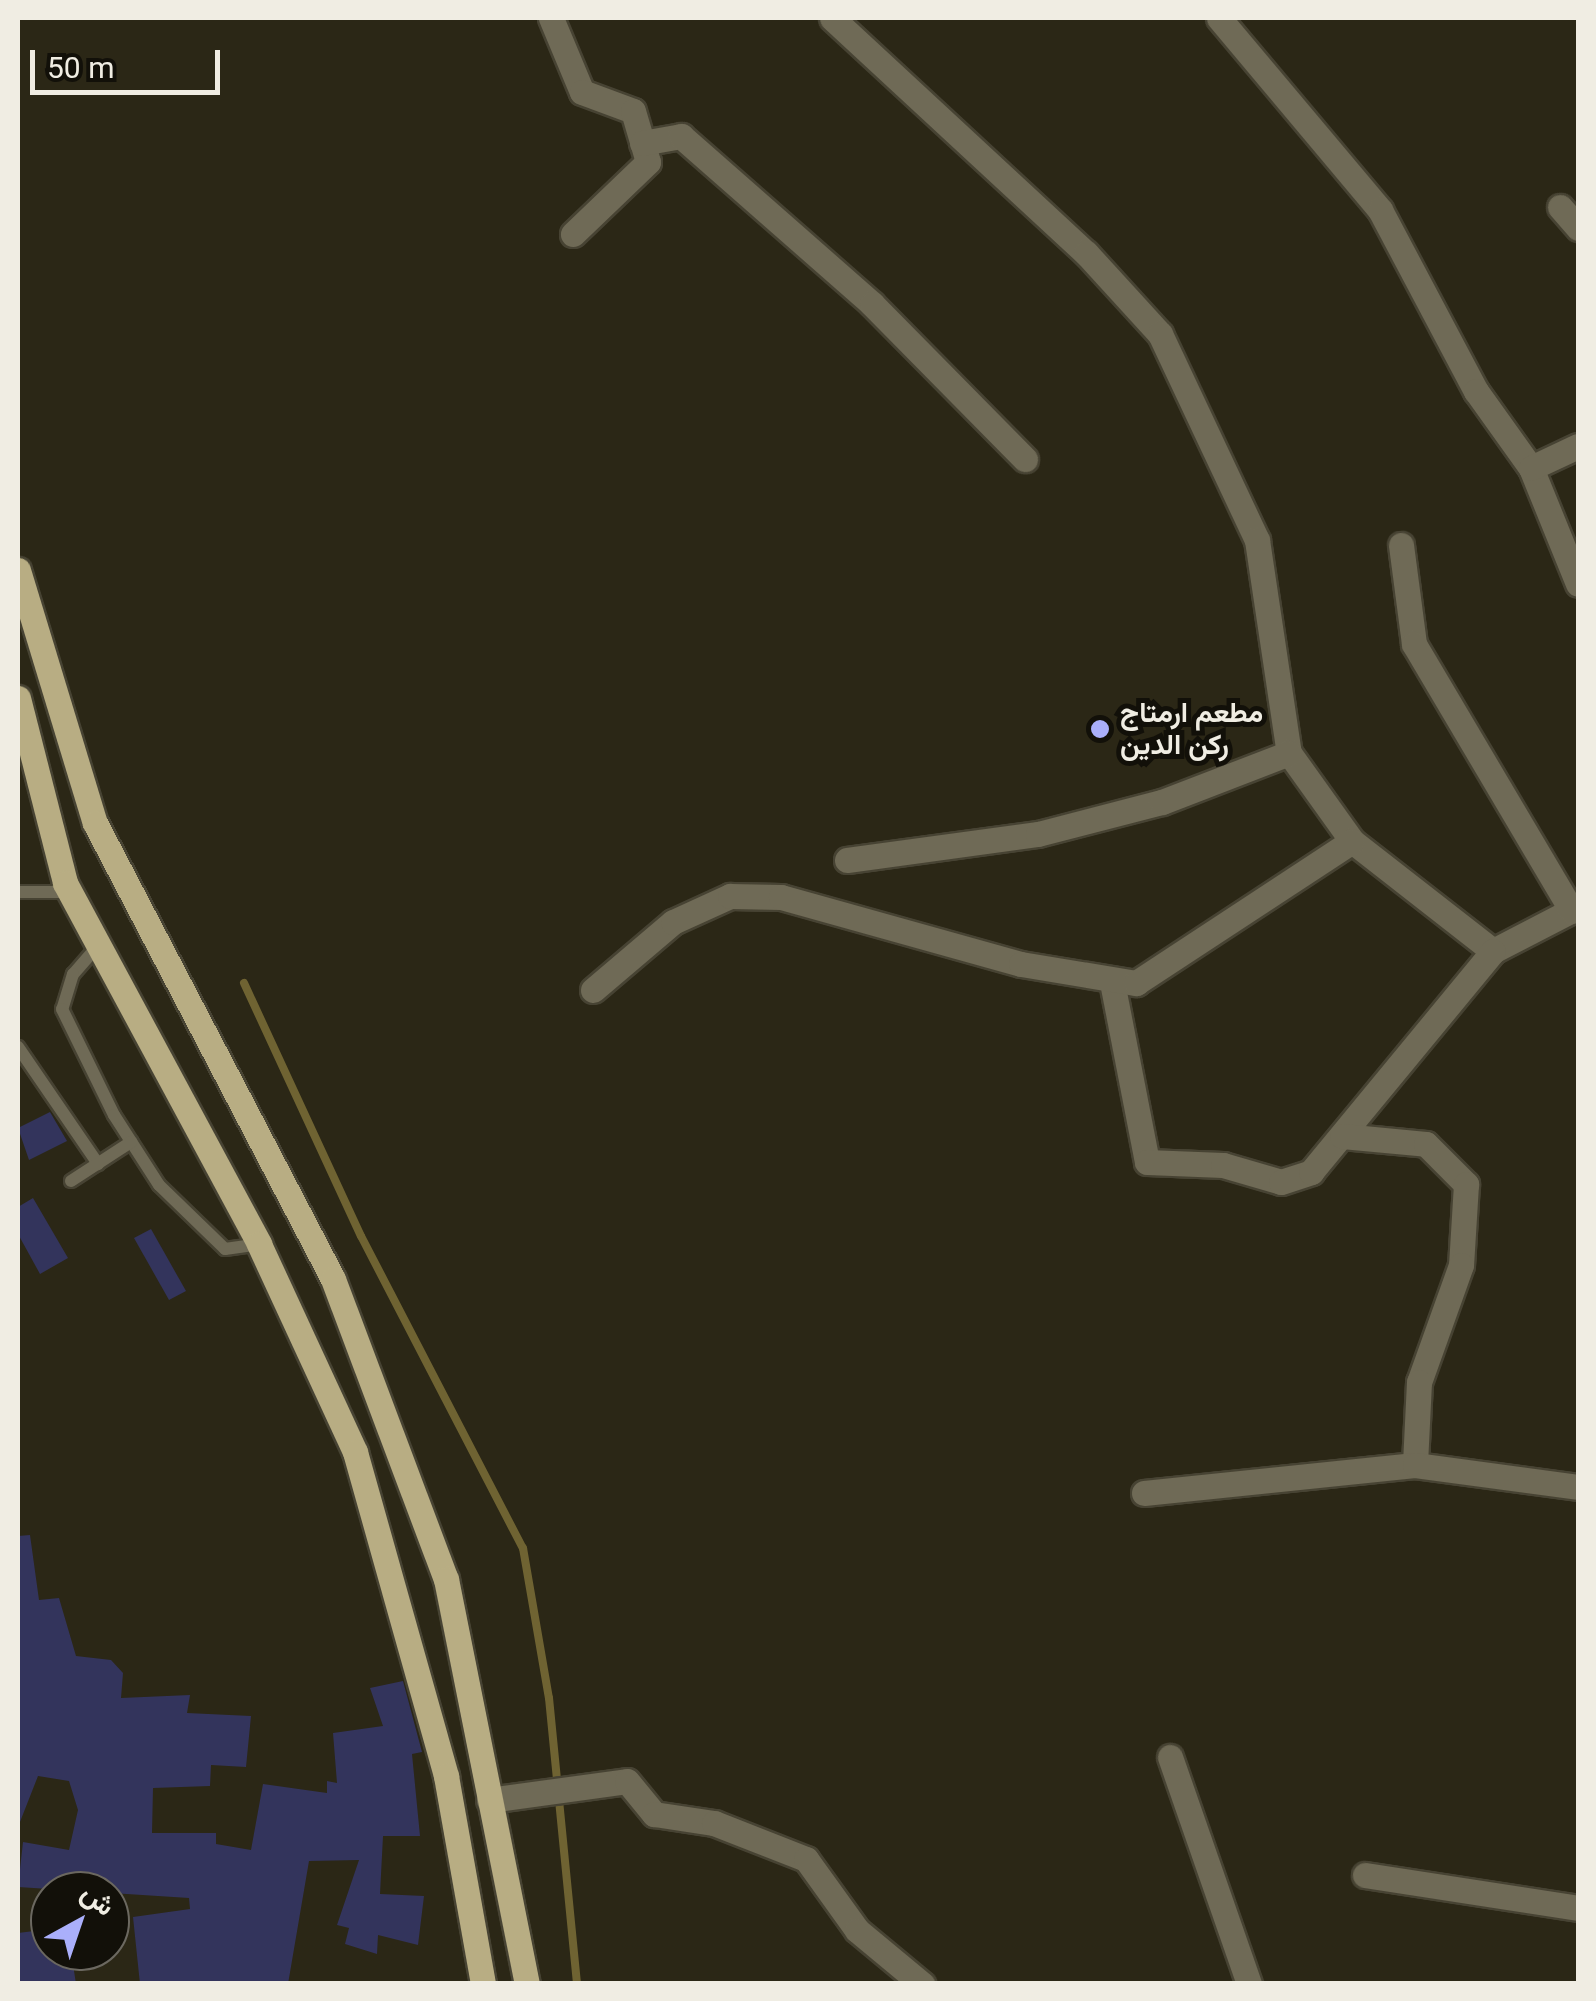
<!DOCTYPE html>
<meta charset="utf-8">
<style>
body{margin:0}
#map{position:relative;width:1596px;height:2001px;overflow:hidden;background:#2b2716;font-family:Roboto,Vazirmatn,sans-serif}
div>[style]{position:absolute}
[style*='--x']{left:calc(var(--x)*1px);top:calc(var(--y)*1px);width:calc(var(--w)*1px);rotate:calc(var(--a)*1deg)}
.stream>*{height:8px;margin:-4px;padding:0 4px;transform-origin:4px;border-radius:4px;background:#6f6332}
.building>*{inset:0;background:#33345c}
.roads{filter:drop-shadow(2px 0 #474333) drop-shadow(-2px 0 #474333) drop-shadow(0 2px #474333) drop-shadow(0 -2px #474333)}
.service>*{height:12px;margin:-6px;padding:0 6px;transform-origin:6px;border-radius:6px;background:#6f6a56}
.minor>*{height:25px;margin:-12.5px;padding:0 12.5px;transform-origin:12.5px;border-radius:12.5px;background:#6f6a56}
.primary>*{height:25px;margin:-12.5px;padding:0 12.5px;transform-origin:12.5px;border-radius:12.5px;background:#b8ad83}
.dots>*{width:28px;height:28px;translate:-50% -50%;box-sizing:border-box;border:5px solid #121009;border-radius:50%}
span{translate:-50% -50%;white-space:nowrap;text-align:center;line-height:1.15;-webkit-text-stroke:10px #121009;paint-order:stroke}
.poi-label{font-size:28px;color:#f0ede3;font-weight:700}
.left{translate:0 -50%;text-align:left}
.frame{position:absolute;inset:0;border:20px solid #f0ede3;pointer-events:none}
.north{position:absolute;left:30px;top:1871px;width:100px;height:100px;box-sizing:border-box;background:#121009;border:2px solid #6b6860;border-radius:50%;rotate:40deg;font-size:28px;font-weight:700;line-height:40px;text-align:center;color:#f0ede3}
.north::after{content:'';display:block;margin:auto;width:35px;height:45px;background:#aaaffb;clip-path:polygon(50% 0,100% 100%,50% 72%,0 100%)}
.scale{position:absolute;left:30px;top:50px;width:190px;height:45px;box-sizing:border-box;border:5px solid #f0ede3;border-top:0;padding-left:12px;font-size:30px;line-height:35px;white-space:nowrap;color:#f0ede3;-webkit-text-stroke:8px #121009;paint-order:stroke}
</style>
<div id="map">
<div class="stream">
<div style="--x:244;--y:983;--w:279;--a:65.2"></div>
<div style="--x:361;--y:1236;--w:352;--a:62.6"></div>
<div style="--x:523;--y:1548;--w:152;--a:80.2"></div>
<div style="--x:549;--y:1698;--w:287;--a:84.4"></div>
</div>
<div class="building">
<div style="clip-path:polygon(50px 1112px,67px 1141px,29px 1160px,18px 1128px)"></div>
<div style="clip-path:polygon(33px 1198px,68px 1258px,40px 1274px,18px 1234px,18px 1207px)"></div>
<div style="clip-path:polygon(151px 1229px,186px 1291px,169px 1300px,134px 1238px)"></div>
<div style="clip-path:polygon(30px 1535px,39px 1600px,59px 1598px,76px 1656px,111px 1660px,123px 1673px,121px 1698px,190px 1695px,187px 1713px,251px 1716px,246px 1767px,211px 1765px,210px 1786px,153px 1788px,152px 1833px,216px 1833px,216px 1844px,251px 1850px,263px 1784px,327px 1793px,327px 1781px,337px 1783px,333px 1733px,383px 1726px,370px 1688px,403px 1681px,422px 1752px,412px 1754px,420px 1836px,383px 1836px,380px 1894px,424px 1896px,418px 1945px,378px 1935px,377px 1954px,345px 1944px,349px 1928px,337px 1925px,359px 1860px,309px 1861px,288px 1984px,140px 1984px,133px 1917px,190px 1909px,189px 1898px,18px 1887px,23px 1842px,69px 1850px,78px 1810px,69px 1781px,38px 1776px,18px 1827px,18px 1536px)"></div>
<div style="clip-path:polygon(50px 1929px,50px 1951px,71px 1951px,76px 1984px,18px 1984px,18px 1933px)"></div>
</div>
<div class="roads">
<div class="service">
<div style="--x:18;--y:892;--w:51;--a:0"></div>
<div style="--x:96;--y:948;--w:35;--a:131"></div>
<div style="--x:73;--y:974;--w:37;--a:107"></div>
<div style="--x:62;--y:1009;--w:118;--a:63.9"></div>
<div style="--x:114;--y:1115;--w:83;--a:57.3"></div>
<div style="--x:159;--y:1185;--w:92;--a:44.1"></div>
<div style="--x:225;--y:1249;--w:34;--a:-8"></div>
<div style="--x:18;--y:1047;--w:142;--a:55.6"></div>
<div style="--x:71;--y:1181;--w:72;--a:-33"></div>
</div>
<div class="minor">
<div style="--x:551;--y:18;--w:80;--a:67.3"></div>
<div style="--x:582;--y:92;--w:54;--a:20.4"></div>
<div style="--x:633;--y:111;--w:53;--a:73.6"></div>
<div style="--x:648;--y:162;--w:104;--a:136.2"></div>
<div style="--x:832;--y:18;--w:346;--a:42.8"></div>
<div style="--x:1086;--y:253;--w:110;--a:47.6"></div>
<div style="--x:1160;--y:334;--w:228;--a:64.8"></div>
<div style="--x:1257;--y:540;--w:215;--a:81.5"></div>
<div style="--x:1289;--y:753;--w:108;--a:54.4"></div>
<div style="--x:1352;--y:841;--w:179;--a:38"></div>
<div style="--x:1493;--y:951;--w:96;--a:-27.4"></div>
<div style="--x:1219;--y:18;--w:251;--a:50"></div>
<div style="--x:1380;--y:210;--w:205;--a:62.1"></div>
<div style="--x:1476;--y:391;--w:95;--a:54.5"></div>
<div style="--x:1531;--y:468;--w:125;--a:67.9"></div>
<div style="--x:642;--y:143;--w:40;--a:-10"></div>
<div style="--x:681;--y:136;--w:254;--a:41.3"></div>
<div style="--x:872;--y:304;--w:218;--a:45.4"></div>
<div style="--x:1560;--y:207;--w:28;--a:49"></div>
<div style="--x:1531;--y:468;--w:52;--a:-25.1"></div>
<div style="--x:1401;--y:545;--w:100;--a:82.5"></div>
<div style="--x:1414;--y:644;--w:310;--a:59.4"></div>
<div style="--x:847;--y:860;--w:193;--a:-7.8"></div>
<div style="--x:1038;--y:834;--w:128;--a:-14.5"></div>
<div style="--x:1162;--y:802;--w:136;--a:-21.1"></div>
<div style="--x:1112;--y:982;--w:183;--a:79"></div>
<div style="--x:1147;--y:1162;--w:76;--a:2.3"></div>
<div style="--x:1223;--y:1165;--w:60;--a:16.3"></div>
<div style="--x:1281;--y:1182;--w:32;--a:-18"></div>
<div style="--x:1311;--y:1172;--w:286;--a:-50.5"></div>
<div style="--x:593;--y:990;--w:105;--a:-40.4"></div>
<div style="--x:673;--y:922;--w:63;--a:-24.5"></div>
<div style="--x:730;--y:896;--w:51;--a:1.1"></div>
<div style="--x:781;--y:897;--w:249;--a:15.6"></div>
<div style="--x:1021;--y:964;--w:117;--a:9.4"></div>
<div style="--x:1136;--y:983;--w:258;--a:-33.3"></div>
<div style="--x:1342;--y:1136;--w:84;--a:5.4"></div>
<div style="--x:1426;--y:1144;--w:57;--a:45"></div>
<div style="--x:1466;--y:1184;--w:81;--a:93.5"></div>
<div style="--x:1461;--y:1265;--w:124;--a:109.7"></div>
<div style="--x:1419;--y:1382;--w:83;--a:92.8"></div>
<div style="--x:1144;--y:1493;--w:272;--a:-5.9"></div>
<div style="--x:1415;--y:1465;--w:164;--a:7.7"></div>
<div style="--x:1170;--y:1757;--w:240;--a:70.8"></div>
<div style="--x:489;--y:1800;--w:139;--a:-7.8"></div>
<div style="--x:627;--y:1781;--w:43;--a:50.7"></div>
<div style="--x:654;--y:1814;--w:61;--a:8.5"></div>
<div style="--x:714;--y:1823;--w:99;--a:21.4"></div>
<div style="--x:806;--y:1859;--w:87;--a:54.3"></div>
<div style="--x:857;--y:1930;--w:85;--a:39.7"></div>
<div style="--x:1365;--y:1875;--w:216;--a:8.8"></div>
</div>
<div class="primary">
<div style="--x:18;--y:570;--w:264;--a:73.1"></div>
<div style="--x:95;--y:823;--w:514;--a:62.44"></div>
<div style="--x:333;--y:1279;--w:321;--a:69.4"></div>
<div style="--x:446;--y:1579;--w:413;--a:78.7"></div>
<div style="--x:18;--y:698;--w:191;--a:75.7"></div>
<div style="--x:65;--y:883;--w:410;--a:61.7"></div>
<div style="--x:259;--y:1244;--w:229;--a:65.2"></div>
<div style="--x:355;--y:1452;--w:337;--a:74.3"></div>
<div style="--x:446;--y:1776;--w:211;--a:79.9"></div>
</div>
</div>
<div class="dots">
<div style="left:1100px;top:729px;background:#aaaffb"></div>
</div>
<div class="poi-label">
<span class="left" style="left:1120px;top:729px">مطعم ارمتاج<br>ركن الدين</span>
</div>
<div class="frame"></div>
<div class="north">ش</div>
<div class="scale">50 m</div>
</div>
